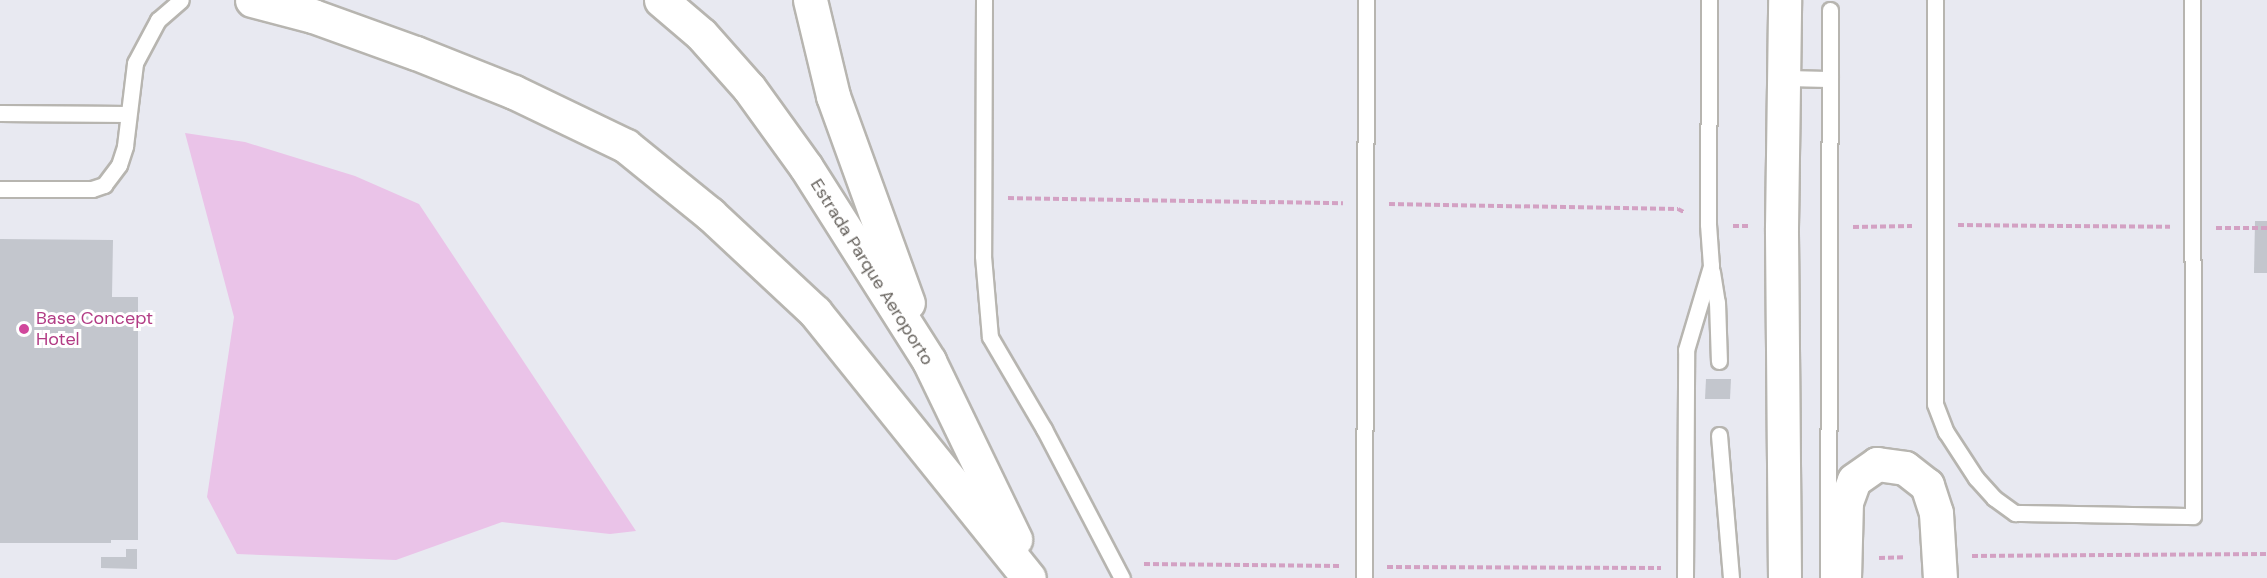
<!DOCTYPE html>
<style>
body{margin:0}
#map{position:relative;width:2267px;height:578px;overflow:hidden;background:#e8e9f1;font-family:"DM Sans",sans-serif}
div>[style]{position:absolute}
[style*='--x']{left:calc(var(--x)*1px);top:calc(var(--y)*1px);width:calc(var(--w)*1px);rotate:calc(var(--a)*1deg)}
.green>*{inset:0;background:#eac3e8}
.building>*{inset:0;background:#c3c6cd}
.path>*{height:4px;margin-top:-2px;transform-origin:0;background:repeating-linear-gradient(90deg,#d3a1c3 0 6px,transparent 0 9px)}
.roads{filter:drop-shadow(2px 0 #b7b5b0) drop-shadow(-2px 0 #b7b5b0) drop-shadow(0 2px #b7b5b0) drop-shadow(0 -2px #b7b5b0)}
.lane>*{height:15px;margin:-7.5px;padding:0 7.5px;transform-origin:7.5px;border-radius:7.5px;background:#fff}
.street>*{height:32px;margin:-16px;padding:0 16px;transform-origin:16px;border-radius:16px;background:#fff}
.secondary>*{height:33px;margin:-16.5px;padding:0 16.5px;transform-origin:16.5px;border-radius:16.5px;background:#fff}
.dots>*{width:16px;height:16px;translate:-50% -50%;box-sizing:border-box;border:3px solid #fff;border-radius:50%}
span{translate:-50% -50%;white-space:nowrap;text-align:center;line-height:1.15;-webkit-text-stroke:6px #fff;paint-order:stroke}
.street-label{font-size:18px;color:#68645f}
.hotel-label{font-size:18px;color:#b23c85}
.left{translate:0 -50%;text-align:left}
</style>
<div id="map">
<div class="green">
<div style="clip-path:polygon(185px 133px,245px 142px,355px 176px,419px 204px,636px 531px,610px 534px,502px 522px,396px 560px,237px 554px,207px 497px,234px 317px)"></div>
</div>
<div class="building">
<div style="clip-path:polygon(2255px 221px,2267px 221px,2267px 273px,2254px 273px)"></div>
<div style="clip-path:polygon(0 239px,113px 240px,112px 297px,138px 297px,138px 540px,111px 540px,111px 543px,0 543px)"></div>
<div style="clip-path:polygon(1706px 379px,1731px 379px,1730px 399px,1705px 399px)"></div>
<div style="clip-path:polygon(126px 549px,137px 549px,137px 569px,101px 568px,101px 557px,126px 557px)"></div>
</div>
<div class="path">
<div style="--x:1008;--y:198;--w:335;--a:0.9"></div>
<div style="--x:1389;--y:204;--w:289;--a:1"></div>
<div style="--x:1678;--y:209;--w:7;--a:27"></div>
<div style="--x:1958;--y:225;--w:212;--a:0.5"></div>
<div style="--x:1733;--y:226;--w:17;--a:0"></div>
<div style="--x:1853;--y:227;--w:59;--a:-1"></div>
<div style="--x:2216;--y:228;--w:51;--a:0"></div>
<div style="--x:1972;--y:556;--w:295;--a:-0.4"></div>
<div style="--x:1879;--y:558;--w:25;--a:-2"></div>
<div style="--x:1144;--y:564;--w:196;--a:0.6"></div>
<div style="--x:1387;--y:567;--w:274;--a:0.2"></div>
</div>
<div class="roads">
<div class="lane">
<div style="--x:984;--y:0;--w:256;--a:90.2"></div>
<div style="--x:983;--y:256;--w:81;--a:85.1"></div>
<div style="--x:990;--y:337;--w:107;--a:59.6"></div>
<div style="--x:1044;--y:429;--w:168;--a:62.4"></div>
<div style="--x:1935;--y:0;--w:404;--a:90"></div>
<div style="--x:1935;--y:404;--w:30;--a:69"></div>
<div style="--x:1946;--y:432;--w:55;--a:56.9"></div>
<div style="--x:1976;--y:478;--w:27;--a:48"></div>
<div style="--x:1994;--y:498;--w:26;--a:36"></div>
<div style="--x:2015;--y:513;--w:178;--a:1"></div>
<div style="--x:2193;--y:516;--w:516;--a:-90.11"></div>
<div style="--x:1785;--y:78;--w:45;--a:1.3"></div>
<div style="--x:0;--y:113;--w:128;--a:0.4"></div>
<div style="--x:0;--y:189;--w:92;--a:0"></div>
<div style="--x:92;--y:189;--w:13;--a:-18"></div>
<div style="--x:104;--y:185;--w:25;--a:-53"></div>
<div style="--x:119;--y:165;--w:20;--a:-72"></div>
<div style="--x:125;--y:146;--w:84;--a:-83.1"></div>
<div style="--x:135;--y:63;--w:49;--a:-61.9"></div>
<div style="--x:158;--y:20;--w:30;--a:-41"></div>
<div style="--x:1712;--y:272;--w:30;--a:81"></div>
<div style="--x:1717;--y:302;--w:59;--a:88.1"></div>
<div style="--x:1719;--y:435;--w:144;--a:85.2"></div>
<div style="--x:1364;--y:578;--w:578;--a:-89.8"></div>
<div style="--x:1685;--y:578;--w:228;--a:-89.7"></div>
<div style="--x:1686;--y:350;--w:88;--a:-73.4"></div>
<div style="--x:1711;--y:266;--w:42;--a:-94.1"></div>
<div style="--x:1708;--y:224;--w:224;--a:-89.7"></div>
<div style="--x:1828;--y:578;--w:568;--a:-89.8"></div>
</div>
<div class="street">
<div style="--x:1785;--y:578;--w:350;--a:-90.5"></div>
<div style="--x:1782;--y:228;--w:228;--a:-89.2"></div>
</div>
<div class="secondary">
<div style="--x:252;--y:0;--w:63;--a:14.7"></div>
<div style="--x:313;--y:16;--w:109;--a:19.8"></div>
<div style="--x:416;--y:53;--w:105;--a:21.7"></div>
<div style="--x:514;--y:92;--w:124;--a:25.7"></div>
<div style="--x:626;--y:146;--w:108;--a:39"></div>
<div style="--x:710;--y:214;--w:144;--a:43"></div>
<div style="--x:815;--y:312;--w:341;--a:51.2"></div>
<div style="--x:661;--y:0;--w:52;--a:40.4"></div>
<div style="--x:701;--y:34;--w:72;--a:48.4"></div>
<div style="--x:749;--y:88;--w:97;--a:54.2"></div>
<div style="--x:806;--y:167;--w:230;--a:57.6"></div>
<div style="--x:929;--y:361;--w:198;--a:64.2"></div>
<div style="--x:810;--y:0;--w:99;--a:76.5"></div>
<div style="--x:833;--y:96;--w:220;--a:70.1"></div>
<div style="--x:1844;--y:578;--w:76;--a:-88.5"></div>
<div style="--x:1846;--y:502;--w:23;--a:-70"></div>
<div style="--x:1854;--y:480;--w:28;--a:-35"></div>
<div style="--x:1877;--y:464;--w:28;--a:8"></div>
<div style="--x:1905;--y:468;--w:28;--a:38"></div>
<div style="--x:1927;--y:485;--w:29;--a:72"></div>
<div style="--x:1936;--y:513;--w:65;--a:86.5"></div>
</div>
</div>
<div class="dots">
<div style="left:24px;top:329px;background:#d1479c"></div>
</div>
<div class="street-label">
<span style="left:872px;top:272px;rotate:58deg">Estrada Parque Aeroporto</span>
</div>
<div class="hotel-label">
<span class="left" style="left:36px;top:329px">Base Concept<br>Hotel</span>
</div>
</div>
